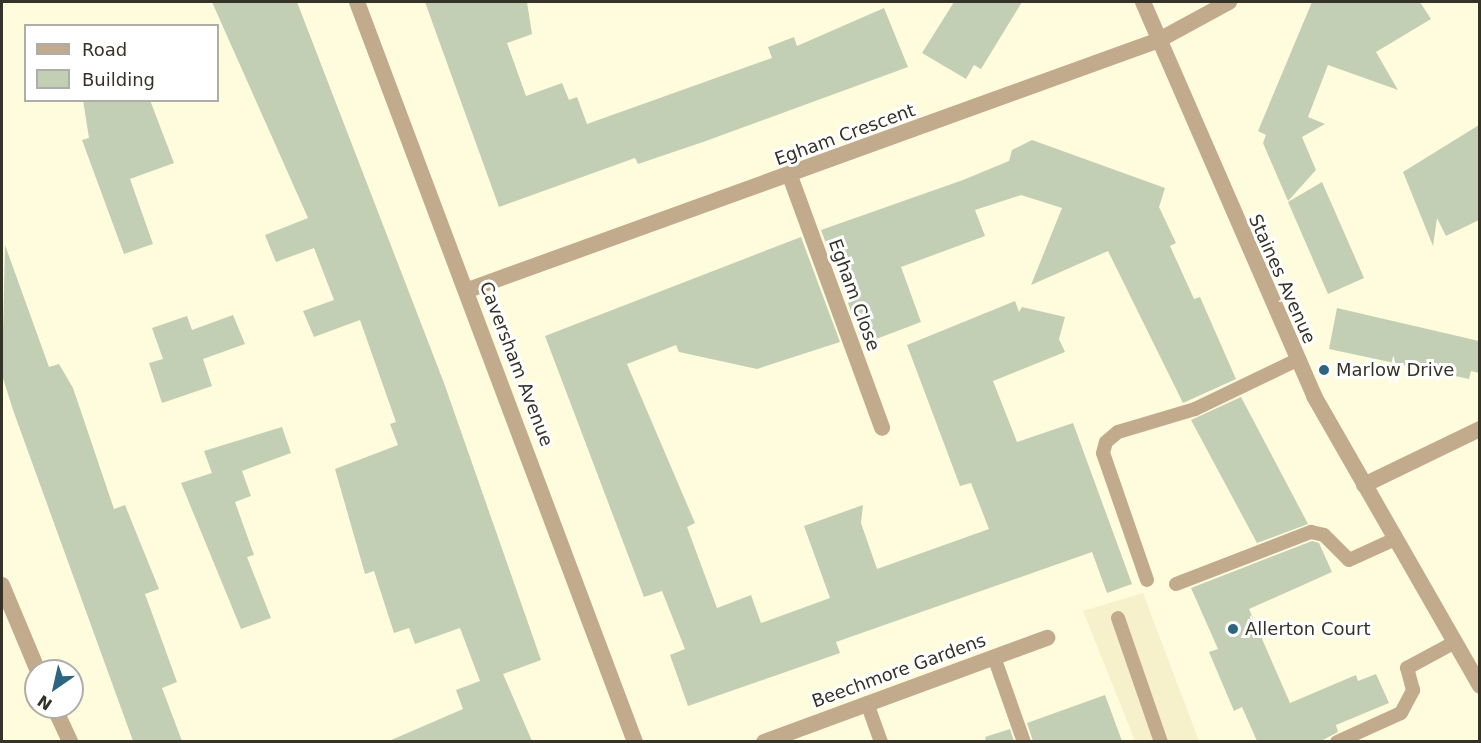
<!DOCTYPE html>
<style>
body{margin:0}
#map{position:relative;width:1481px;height:743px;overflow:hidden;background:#fffbdd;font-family:"DejaVu Sans",sans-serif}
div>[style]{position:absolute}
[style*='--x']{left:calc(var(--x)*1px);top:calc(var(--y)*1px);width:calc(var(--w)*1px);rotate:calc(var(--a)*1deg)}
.built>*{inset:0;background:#f6f0cb}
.building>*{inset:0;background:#c3cfb4}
.service>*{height:14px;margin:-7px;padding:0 7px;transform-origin:7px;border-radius:7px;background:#c2ab8d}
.minor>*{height:16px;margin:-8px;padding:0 8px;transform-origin:8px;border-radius:8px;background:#c2ab8d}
.tertiary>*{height:16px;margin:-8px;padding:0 8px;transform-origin:8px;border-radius:8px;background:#c2ab8d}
.dots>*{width:16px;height:16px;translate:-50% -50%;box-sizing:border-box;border:3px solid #fff;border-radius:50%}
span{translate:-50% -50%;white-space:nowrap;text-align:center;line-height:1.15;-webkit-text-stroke:6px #fff;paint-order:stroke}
.street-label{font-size:18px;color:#353328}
.poi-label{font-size:18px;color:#353328}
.left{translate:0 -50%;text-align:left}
.frame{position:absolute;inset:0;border:3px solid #353328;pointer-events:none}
.legend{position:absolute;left:24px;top:24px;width:195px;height:78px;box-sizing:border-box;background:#fff;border:2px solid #aeada9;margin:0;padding:8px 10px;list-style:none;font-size:18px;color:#353328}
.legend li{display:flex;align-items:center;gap:12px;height:30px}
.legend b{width:30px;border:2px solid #aeada9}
.north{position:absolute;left:24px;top:659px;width:60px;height:60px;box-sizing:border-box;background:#fff;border:2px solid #aeada9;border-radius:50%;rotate:214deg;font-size:16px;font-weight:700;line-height:24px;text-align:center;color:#353328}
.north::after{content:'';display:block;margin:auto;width:21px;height:27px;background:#2d657f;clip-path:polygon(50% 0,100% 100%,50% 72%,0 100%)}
</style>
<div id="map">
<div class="built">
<div style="clip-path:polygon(1143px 593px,1199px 741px,1135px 741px,1083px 611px)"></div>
</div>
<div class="building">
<div style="clip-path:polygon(212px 2px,297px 2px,444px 383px,541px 660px,503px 674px,532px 741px,389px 741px,463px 709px,456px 690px,480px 681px,460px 628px,415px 644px,409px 628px,394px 633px,374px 571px,365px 574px,335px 469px,398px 445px,390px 424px,396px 422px,360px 320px,314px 337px,303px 311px,334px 300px,314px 248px,276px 262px,265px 235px,308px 218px)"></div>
<div style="clip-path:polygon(425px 2px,527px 2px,532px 34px,507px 43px,526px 96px,562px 83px,569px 100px,577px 97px,587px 124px,772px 58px,768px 47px,794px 37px,797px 46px,884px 8px,908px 67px,703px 142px,638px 164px,635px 158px,499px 207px)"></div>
<div style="clip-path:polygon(954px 2px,1022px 2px,981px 69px,974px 65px,966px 79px,922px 53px)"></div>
<div style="clip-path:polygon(1312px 2px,1420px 2px,1431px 19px,1376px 52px,1398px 90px,1328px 65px,1308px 117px,1325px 124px,1302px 137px,1316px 170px,1288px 201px,1263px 143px,1266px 135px,1258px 131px)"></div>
<div style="clip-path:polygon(83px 100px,150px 100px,174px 163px,130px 179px,153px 244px,124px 254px,82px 140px,89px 138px)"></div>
<div style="clip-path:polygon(1479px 125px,1479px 220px,1446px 236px,1437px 218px,1433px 246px,1403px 172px)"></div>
<div style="clip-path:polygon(1032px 140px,1165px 188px,1159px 207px,1176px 243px,1170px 246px,1194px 299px,1200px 297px,1236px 379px,1183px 403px,1108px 251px,1031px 285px,1062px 208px,1021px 195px,975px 210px,985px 236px,901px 267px,921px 322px,876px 339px,873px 331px,860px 336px,821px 230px,963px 180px,1009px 161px,1012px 150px)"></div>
<div style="clip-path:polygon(1322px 182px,1364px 278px,1328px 294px,1288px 202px)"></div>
<div style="clip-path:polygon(801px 237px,840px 342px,757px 369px,679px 352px,676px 345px,627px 364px,695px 523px,687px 527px,717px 608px,751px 595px,761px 623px,830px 598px,804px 526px,863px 505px,861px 523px,877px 569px,989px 529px,971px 483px,960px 486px,907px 345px,1015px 301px,1019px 312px,1022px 307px,1065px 317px,1059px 339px,1065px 352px,993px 381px,1017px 442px,1073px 423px,1132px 584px,1107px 593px,1092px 552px,836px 642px,840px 653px,688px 706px,670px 655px,685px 649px,662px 591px,644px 597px,545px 336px)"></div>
<div style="clip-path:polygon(5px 245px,49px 367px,59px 364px,73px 388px,114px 509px,125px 505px,159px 589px,145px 594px,177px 682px,162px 688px,182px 741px,133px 741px,13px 410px,2px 375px)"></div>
<div style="clip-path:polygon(1337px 308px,1479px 341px,1479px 373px,1471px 371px,1469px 379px,1329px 349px)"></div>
<div style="clip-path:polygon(233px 315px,245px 344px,203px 359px,212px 386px,162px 403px,149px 363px,163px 359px,152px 328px,187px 316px,192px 330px)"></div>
<div style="clip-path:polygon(1241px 397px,1308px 524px,1257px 543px,1191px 420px)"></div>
<div style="clip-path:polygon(282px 427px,291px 453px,242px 471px,251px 496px,235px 502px,254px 555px,247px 557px,271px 618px,241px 629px,181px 483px,212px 473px,204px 451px)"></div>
<div style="clip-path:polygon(1312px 541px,1319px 543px,1332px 572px,1249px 609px,1290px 703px,1356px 675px,1358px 681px,1376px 674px,1389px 703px,1336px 725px,1338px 732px,1321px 741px,1257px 741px,1242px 707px,1234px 711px,1209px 652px,1218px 649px,1191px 588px)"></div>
<div style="clip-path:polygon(1105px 695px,1122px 741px,1033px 741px,1027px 723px)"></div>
<div style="clip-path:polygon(1010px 729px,1014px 741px,986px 741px,985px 737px)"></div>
</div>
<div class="service">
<div style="--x:1147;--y:580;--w:134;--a:-109.1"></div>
<div style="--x:1103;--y:453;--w:11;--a:-75"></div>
<div style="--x:1106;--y:442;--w:16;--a:-40"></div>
<div style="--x:1118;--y:432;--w:80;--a:-16.6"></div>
<div style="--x:1195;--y:409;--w:113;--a:-25.7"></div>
<div style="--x:1176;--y:584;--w:145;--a:-21.1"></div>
<div style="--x:1311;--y:532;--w:13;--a:13"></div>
<div style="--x:1324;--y:535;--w:35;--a:45"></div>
<div style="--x:1349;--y:560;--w:51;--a:-24.5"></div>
<div style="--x:1118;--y:618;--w:131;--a:70.9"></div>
<div style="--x:994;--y:657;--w:90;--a:70.6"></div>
<div style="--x:867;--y:703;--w:41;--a:70.3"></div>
<div style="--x:1337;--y:742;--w:70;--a:-24.4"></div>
<div style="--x:1401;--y:713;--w:26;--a:-62"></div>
<div style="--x:1413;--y:690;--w:23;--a:-105"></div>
<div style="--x:1407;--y:668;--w:55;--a:-28.4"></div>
</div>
<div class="minor">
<div style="--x:357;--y:2;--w:790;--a:69.41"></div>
<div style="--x:1143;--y:2;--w:430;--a:66.5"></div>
<div style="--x:1314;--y:396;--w:334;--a:60.2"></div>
<div style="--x:790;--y:176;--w:268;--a:69.9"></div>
<div style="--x:468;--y:290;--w:735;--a:-19.89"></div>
<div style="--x:1159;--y:40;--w:80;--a:-28.5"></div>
<div style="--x:1364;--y:485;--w:129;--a:-25.8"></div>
<div style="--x:764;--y:742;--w:302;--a:-20.2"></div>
</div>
<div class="tertiary">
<div style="--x:2;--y:585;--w:93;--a:67.3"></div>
<div style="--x:54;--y:707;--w:38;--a:65"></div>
</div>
<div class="dots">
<div style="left:1324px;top:370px;background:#2d657f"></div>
<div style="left:1233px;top:629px;background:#2d657f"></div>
</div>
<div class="street-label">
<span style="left:845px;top:135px;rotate:-20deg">Egham Crescent</span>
<span style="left:1282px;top:279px;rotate:66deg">Staines Avenue</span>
<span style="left:854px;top:295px;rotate:70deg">Egham Close</span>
<span style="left:516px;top:364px;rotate:69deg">Caversham Avenue</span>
<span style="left:899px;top:671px;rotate:-20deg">Beechmore Gardens</span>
</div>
<div class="poi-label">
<span class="left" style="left:1336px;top:370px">Marlow Drive</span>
<span class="left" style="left:1245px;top:629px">Allerton Court</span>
</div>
<div class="frame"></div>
<ul class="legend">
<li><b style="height:8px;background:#c2ab8d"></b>Road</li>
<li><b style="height:16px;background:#c3cfb4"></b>Building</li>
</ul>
<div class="north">N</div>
</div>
